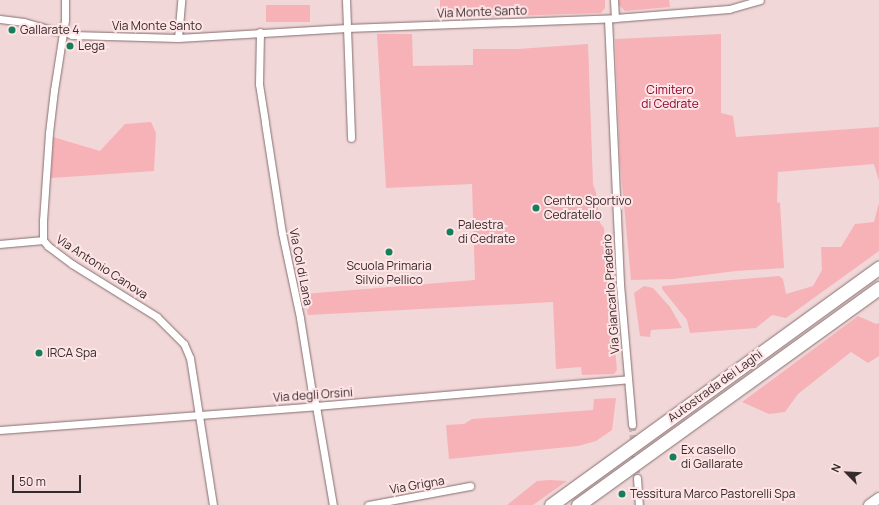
<!DOCTYPE html>
<html>
<head>
<meta charset="utf-8">
<style>
	body { margin:0 }
	#map { position:relative; width:879px; height:505px; overflow:hidden; background:#f1d7d8; font-family:Manrope,sans-serif }
	div>[style] { position:absolute }
	.green>* { inset:0; background:#f7b2b7; transform-origin:0 0 }
	.minor-tunnel>* { height:7px; margin-top:-3.5px; transform-origin:0; background:repeating-linear-gradient(90deg,#cbb5b6 0 7px,transparent 0 10.5px) }
	.roads { filter:drop-shadow(0 0 1px #856e6f) drop-shadow(0 0 1px #856e6f) }
	.minor>* { height:7px; margin:-3.5px; padding:0 3.5px; transform-origin:3.5px; border-radius:3.5px; background:#fff }
	.secondary>* { height:10px; margin:-5px; padding:0 5px; transform-origin:5px; border-radius:5px; background:#fff }
	.motorway>* { height:13px; margin:-6.5px; padding:0 6.5px; transform-origin:6.5px; border-radius:6.5px; background:#fff }
	.dots>* { width:11px; height:11px; translate:-50% -50%; box-sizing:border-box; border:2px solid #ffe4e6; border-radius:50% }
	span { translate:-50% -50%; white-space:nowrap; text-align:center; line-height:1.15; -webkit-text-stroke:4px #ffe4e6; paint-order:stroke }
	.street-label { font-size:12px; color:#352b2c }
	.poi-label { font-size:12px; color:#352b2c }
	.left { translate:0 -50%; text-align:left }
	.park-label { font-size:12px; color:#88042d }
	.north { position:absolute; left:827px; top:453px; width:40px; height:40px; -webkit-text-stroke:3px #ffe4e6; paint-order:stroke; rotate:294deg; font-size:11px; font-weight:700; line-height:16px; text-align:center; color:#352b2c }
	.north::after { content:''; display:block; margin:auto; width:14px; height:18px; background:#352b2c; clip-path:polygon(50% 0,100% 100%,50% 72%,0 100%) }
	.scale { position:absolute; left:12px; top:475px; width:69px; height:18px; box-sizing:border-box; border:2px solid #352b2c; border-top:0; padding-left:5px; font-size:12px; line-height:14px; white-space:nowrap; color:#352b2c; -webkit-text-stroke:3px #ffe4e6; paint-order:stroke }
</style>
</head>
<body>
<div id="map">
	<div class="green">
		<div style="clip-path:polygon(440px 0,605px 0,605px 8px,601px 13px,446px 18px,440px 11px)"></div>
		<div style="clip-path:polygon(619px 0,669px 0,670px 7px,625px 11px,619px 5px)"></div>
		<div style="left:310px;top:5px;width:17px;height:44px;rotate:90deg"></div>
		<div style="clip-path:polygon(377px 34px,412px 34px,413px 66px,473px 65px,473px 49px,518px 49px,588px 44px,593px 184px,596px 193px,600px 223px,604px 228px,617px 370px,614px 374px,582px 375px,581px 367px,556px 369px,553px 302px,308px 315px,304px 294px,475px 280px,472px 184px,386px 188px)"></div>
		<div style="clip-path:polygon(721px 34px,721px 113px,733px 116px,736px 137px,879px 127px,879px 181px,874px 164px,778px 172px,777px 202px,780px 203px,784px 268px,736px 271px,673px 279px,631px 280px,620px 161px,615px 39px)"></div>
		<div style="clip-path:polygon(151px 122px,156px 133px,154px 171px,51px 178px,53px 137px,100px 151px,125px 124px)"></div>
		<div style="clip-path:polygon(879px 203px,879px 251px,786px 318px,772px 315px,756px 328px,690px 333px,687px 320px,662px 289px,662px 286px,779px 276px,783px 279px,786px 294px,813px 286px,822px 270px,821px 247px,841px 247px,855px 224px,874px 222px)"></div>
		<div style="clip-path:polygon(644px 286px,653px 288px,670px 307px,682px 328px,651px 330px,650px 337px,640px 336px,634px 293px)"></div>
		<div style="clip-path:polygon(858px 316px,876px 324px,879px 323px,879px 356px,868px 363px,851px 352px,798px 394px,785px 412px,769px 414px,742px 402px)"></div>
		<div style="clip-path:polygon(616px 398px,612px 430px,596px 441px,578px 446px,449px 459px,446px 425px,464px 424px,472px 419px,593px 410px,594px 399px)"></div>
		<div style="clip-path:polygon(549px 480px,567px 481px,533px 505px,507px 505px,537px 481px)"></div>
	</div>
	<div class="minor-tunnel">
		<div style="left:632px;top:424px;width:54px;rotate:84.7deg"></div>
	</div>
	<div class="roads">
		<div class="minor">
			<div style="left:65px;top:0;width:20px;rotate:90deg"></div>
			<div style="left:65px;top:20px;width:71px;rotate:98.9deg"></div>
			<div style="left:54px;top:90px;width:43px;rotate:96.6deg"></div>
			<div style="left:49px;top:133px;width:87px;rotate:93.9deg"></div>
			<div style="left:43px;top:220px;width:20px;rotate:90deg"></div>
			<div style="left:43px;top:240px;width:8px;rotate:50deg"></div>
			<div style="left:48px;top:246px;width:30px;rotate:37deg"></div>
			<div style="left:72px;top:264px;width:100px;rotate:31.9deg"></div>
			<div style="left:157px;top:317px;width:38px;rotate:45deg"></div>
			<div style="left:184px;top:344px;width:15px;rotate:67deg"></div>
			<div style="left:190px;top:358px;width:149px;rotate:81.1deg"></div>
			<div style="left:346px;top:0;width:138px;rotate:87.9deg"></div>
			<div style="left:614px;top:0;width:18px;rotate:87deg"></div>
			<div style="left:0;top:19px;width:24px;rotate:7deg"></div>
			<div style="left:24px;top:22px;width:32px;rotate:16deg"></div>
			<div style="left:55px;top:31px;width:8px"></div>
			<div style="left:608px;top:19px;width:265px;rotate:87.4deg"></div>
			<div style="left:620px;top:284px;width:141px;rotate:85.1deg"></div>
			<div style="left:63px;top:31px;width:10px;rotate:24deg"></div>
			<div style="left:72px;top:35px;width:106px;rotate:1.6deg"></div>
			<div style="left:178px;top:38px;width:169px;rotate:-3.4deg"></div>
			<div style="left:347px;top:28px;width:268px;rotate:-2.1deg"></div>
			<div style="left:615px;top:18px;width:114px;rotate:-4.5deg"></div>
			<div style="left:729px;top:9px;width:32px;rotate:-16deg"></div>
			<div style="left:260px;top:32px;width:52px;rotate:91.1deg"></div>
			<div style="left:259px;top:84px;width:39px;rotate:81deg"></div>
			<div style="left:265px;top:123px;width:111px;rotate:81.2deg"></div>
			<div style="left:282px;top:233px;width:87px;rotate:78deg"></div>
			<div style="left:300px;top:318px;width:70px;rotate:80.9deg"></div>
			<div style="left:311px;top:387px;width:20px;rotate:75deg"></div>
			<div style="left:316px;top:406px;width:100px;rotate:80.3deg"></div>
			<div style="left:178px;top:38px;width:38px;rotate:-85deg"></div>
			<div style="left:0;top:244px;width:43px;rotate:-5.3deg"></div>
			<div style="left:0;top:430px;width:317px;rotate:-4.3deg"></div>
			<div style="left:316px;top:406px;width:313px;rotate:-4.9deg"></div>
			<div style="left:637px;top:478px;width:27px;rotate:86deg"></div>
			<div style="left:368px;top:505px;width:104px;rotate:-10.6deg"></div>
		</div>
		<div class="secondary">
			<div style="left:869px;top:505px;width:12px;rotate:-35deg"></div>
		</div>
		<div class="motorway">
			<div style="left:551px;top:505px;width:405px;rotate:-35.9deg"></div>
			<div style="left:578px;top:505px;width:371px;rotate:-35.8deg"></div>
		</div>
	</div>
	<div class="dots">
		<div style="left:12px;top:30px;background:#147f5a"></div>
		<div style="left:70px;top:46px;background:#147f5a"></div>
		<div style="left:536px;top:208px;background:#147f5a"></div>
		<div style="left:450px;top:232px;background:#147f5a"></div>
		<div style="left:389px;top:252px;background:#147f5a"></div>
		<div style="left:39px;top:353px;background:#147f5a"></div>
		<div style="left:673px;top:457px;background:#147f5a"></div>
		<div style="left:622px;top:494px;background:#147f5a"></div>
	</div>
	<div class="street-label">
		<span style="left:482px;top:12px;rotate:-2deg">Via Monte Santo</span>
		<span style="left:157px;top:26px">Via Monte Santo</span>
		<span style="left:102px;top:267px;rotate:33deg">Via Antonio Canova</span>
		<span style="left:301px;top:267px;rotate:79deg">Via Col di Lana</span>
		<span style="left:611px;top:294px;rotate:-94deg">Via Giancarlo Praderio</span>
		<span style="left:715px;top:386px;rotate:-36deg">Autostrada dei Laghi</span>
		<span style="left:313px;top:395px;rotate:-4deg">Via degli Orsini</span>
		<span style="left:417px;top:485px;rotate:-10deg">Via Grigna</span>
	</div>
	<div class="poi-label">
		<span class="left" style="left:20px;top:30px">Gallarate 4</span>
		<span class="left" style="left:78px;top:46px">Lega</span>
		<span class="left" style="left:544px;top:208px">Centro Sportivo<br>Cedratello</span>
		<span class="left" style="left:458px;top:232px">Palestra<br>di Cedrate</span>
		<span style="left:389px;top:273px">Scuola Primaria<br>Silvio Pellico</span>
		<span class="left" style="left:47px;top:353px">IRCA Spa</span>
		<span class="left" style="left:681px;top:457px">Ex casello<br>di Gallarate</span>
		<span class="left" style="left:630px;top:494px">Tessitura Marco Pastorelli Spa</span>
	</div>
	<div class="park-label">
		<span style="left:670px;top:97px">Cimitero<br>di Cedrate</span>
	</div>
	<div class="north">N</div>
	<div class="scale">50 m</div>
</div>
</body>
</html>
